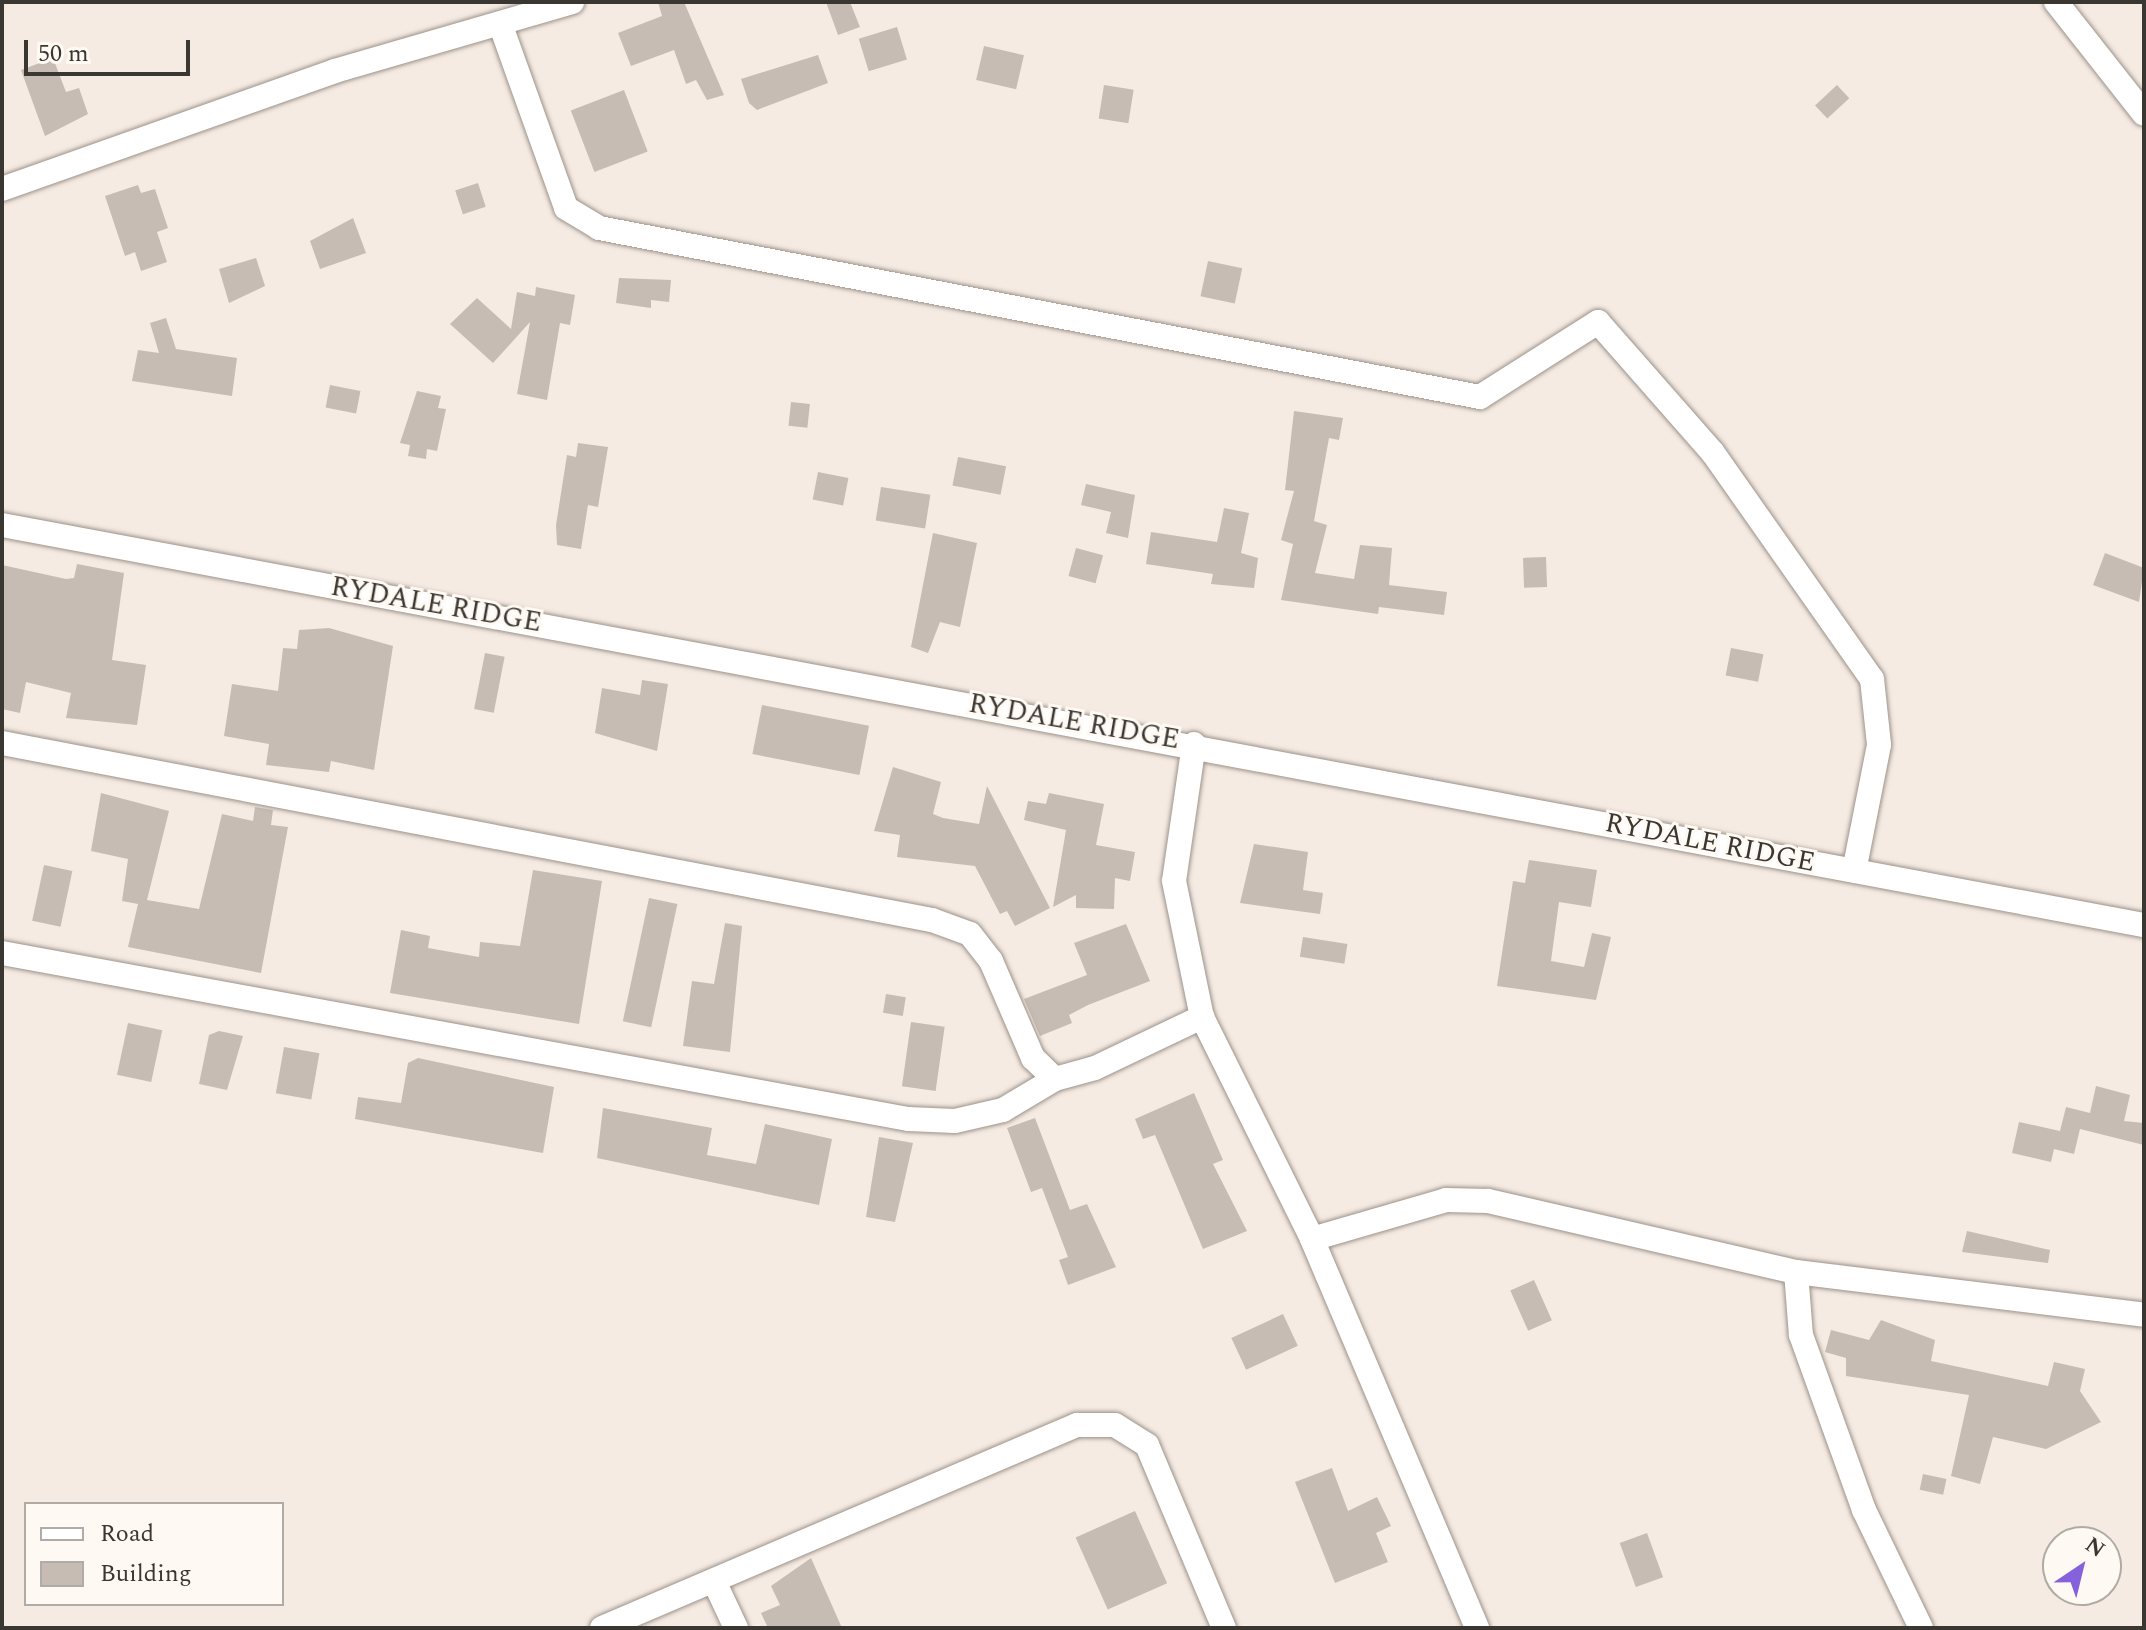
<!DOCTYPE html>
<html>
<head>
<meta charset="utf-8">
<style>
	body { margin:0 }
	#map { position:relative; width:2146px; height:1630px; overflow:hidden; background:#f5ebe2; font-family:Spectral,serif }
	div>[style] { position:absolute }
	.building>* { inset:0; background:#c6bcb4; transform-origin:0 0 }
	.roads { filter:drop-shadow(0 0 2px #9c928a) drop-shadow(0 0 2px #9c928a) }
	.minor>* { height:24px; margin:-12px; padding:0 12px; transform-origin:12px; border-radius:12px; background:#fff }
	span { translate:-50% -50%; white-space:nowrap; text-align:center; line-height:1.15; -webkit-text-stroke:6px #fff9f3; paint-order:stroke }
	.street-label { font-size:28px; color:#3a3632 }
	.frame { position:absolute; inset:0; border:4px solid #3a3632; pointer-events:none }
	.legend { position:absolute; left:24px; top:1502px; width:260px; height:104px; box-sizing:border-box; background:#fff9f3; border:2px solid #b0aba6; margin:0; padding:10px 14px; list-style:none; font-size:24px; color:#3a3632 }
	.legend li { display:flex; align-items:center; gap:16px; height:40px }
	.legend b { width:40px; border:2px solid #b0aba6 }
	.north { position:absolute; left:2042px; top:1526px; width:80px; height:80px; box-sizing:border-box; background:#fff9f3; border:2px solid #b0aba6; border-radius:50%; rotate:35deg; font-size:22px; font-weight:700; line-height:32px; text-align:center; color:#3a3632 }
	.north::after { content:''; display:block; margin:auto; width:28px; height:36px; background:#8661dc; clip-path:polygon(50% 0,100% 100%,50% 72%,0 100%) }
	.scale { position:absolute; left:24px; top:40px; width:166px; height:36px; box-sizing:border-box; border:4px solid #3a3632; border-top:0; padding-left:10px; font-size:24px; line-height:28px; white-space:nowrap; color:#3a3632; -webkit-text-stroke:6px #fff9f3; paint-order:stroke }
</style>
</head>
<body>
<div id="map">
	<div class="building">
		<div style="clip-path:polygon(658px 2px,684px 2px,724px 95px,707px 100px,696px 80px,686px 84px,674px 50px,631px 66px,618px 33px,662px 16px)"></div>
		<div style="clip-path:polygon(826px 2px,850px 2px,860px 27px,838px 35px)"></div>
		<div style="left:897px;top:27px;width:34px;height:40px;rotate:73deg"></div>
		<div style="left:984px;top:46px;width:41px;height:35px;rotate:13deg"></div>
		<div style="clip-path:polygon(818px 55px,828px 83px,757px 110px,749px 103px,741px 79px)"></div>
		<div style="clip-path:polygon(53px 58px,66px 92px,79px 88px,88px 114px,45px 136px,21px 70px)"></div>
		<div style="left:1104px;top:85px;width:30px;height:34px;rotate:9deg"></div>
		<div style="left:1837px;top:85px;width:18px;height:30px;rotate:47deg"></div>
		<div style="left:624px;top:90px;width:66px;height:57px;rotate:69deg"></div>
		<div style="left:478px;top:183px;width:25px;height:24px;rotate:72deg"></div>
		<div style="clip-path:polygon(138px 185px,141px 193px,155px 189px,168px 228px,157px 232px,167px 262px,141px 271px,135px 252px,125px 256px,105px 196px)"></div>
		<div style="clip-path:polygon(353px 218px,366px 253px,320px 269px,310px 241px)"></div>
		<div style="clip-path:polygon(256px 258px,265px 286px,229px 303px,219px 269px)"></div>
		<div style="left:1208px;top:261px;width:35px;height:36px;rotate:12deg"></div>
		<div style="clip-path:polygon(619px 278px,671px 280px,669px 302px,651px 300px,651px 308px,616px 303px)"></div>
		<div style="clip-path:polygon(536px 287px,575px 295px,570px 325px,560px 323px,547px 400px,517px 394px,530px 322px,493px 363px,450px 324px,477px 298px,511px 329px,517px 292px,535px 296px)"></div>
		<div style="clip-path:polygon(166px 318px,176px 349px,237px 358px,232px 396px,132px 381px,138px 350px,159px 353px,150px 323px)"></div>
		<div style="left:330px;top:385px;width:31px;height:23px;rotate:11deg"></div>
		<div style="clip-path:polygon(417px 391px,441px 396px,438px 408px,446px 409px,437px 451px,427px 449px,426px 459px,408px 456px,410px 445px,400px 443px)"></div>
		<div style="left:791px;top:402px;width:19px;height:24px;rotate:6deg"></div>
		<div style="clip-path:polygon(1294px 411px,1343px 418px,1339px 440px,1329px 438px,1314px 521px,1327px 525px,1315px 573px,1354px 579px,1360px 545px,1392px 548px,1389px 585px,1447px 592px,1444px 615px,1379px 607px,1378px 614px,1281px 600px,1293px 544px,1281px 540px,1294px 491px,1285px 490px)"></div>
		<div style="clip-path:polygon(578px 443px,608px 447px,598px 507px,588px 505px,581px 549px,557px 545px,556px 525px,567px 455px,576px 457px)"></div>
		<div style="left:958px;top:457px;width:49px;height:29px;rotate:11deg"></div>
		<div style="left:818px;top:472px;width:31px;height:28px;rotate:11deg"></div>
		<div style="clip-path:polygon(1086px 484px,1135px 495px,1128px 538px,1106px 533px,1111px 512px,1081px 505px)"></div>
		<div style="left:881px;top:487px;width:50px;height:34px;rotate:9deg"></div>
		<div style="clip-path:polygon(1224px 508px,1249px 513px,1241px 553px,1258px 558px,1254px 588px,1211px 584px,1213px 574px,1146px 564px,1151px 532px,1217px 542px)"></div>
		<div style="clip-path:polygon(933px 533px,977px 543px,960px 627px,940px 622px,928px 653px,911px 647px)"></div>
		<div style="left:1076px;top:548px;width:28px;height:29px;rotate:15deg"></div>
		<div style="clip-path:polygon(2105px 553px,2144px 568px,2139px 602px,2093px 585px)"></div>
		<div style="left:1546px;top:557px;width:30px;height:23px;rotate:88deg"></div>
		<div style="clip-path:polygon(77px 564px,124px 573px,112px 660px,146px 665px,137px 725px,66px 718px,71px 693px,26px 682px,20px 713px,2px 709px,2px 565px,66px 579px,74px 578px)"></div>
		<div style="clip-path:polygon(329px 628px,393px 646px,374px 770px,331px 761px,329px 772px,266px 765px,269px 744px,224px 736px,232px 684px,278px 691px,283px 648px,297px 649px,299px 630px)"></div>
		<div style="left:1731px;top:648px;width:33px;height:28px;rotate:11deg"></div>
		<div style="left:485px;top:653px;width:20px;height:57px;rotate:11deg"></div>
		<div style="clip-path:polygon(642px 680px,668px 684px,657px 751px,595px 733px,602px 688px,640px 695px)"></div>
		<div style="left:762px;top:705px;width:109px;height:50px;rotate:11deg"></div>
		<div style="clip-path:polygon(893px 767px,941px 782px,933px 814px,943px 818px,979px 824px,987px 786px,1050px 908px,1015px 926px,1007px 911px,1000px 914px,975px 866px,897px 857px,900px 835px,874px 831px)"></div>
		<div style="clip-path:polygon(101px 793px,169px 811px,147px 900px,199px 909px,222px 814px,253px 821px,255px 807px,273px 810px,271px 825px,288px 827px,261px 973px,128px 947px,138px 904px,122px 901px,128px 859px,91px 851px)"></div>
		<div style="clip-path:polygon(1049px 793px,1104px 804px,1096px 845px,1135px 852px,1130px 881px,1115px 878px,1114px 909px,1076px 908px,1076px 895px,1053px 907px,1066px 830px,1024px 820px,1028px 801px,1046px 804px)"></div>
		<div style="clip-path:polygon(1254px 844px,1308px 852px,1303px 890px,1323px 893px,1320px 914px,1240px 903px)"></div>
		<div style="clip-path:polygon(1529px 860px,1597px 870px,1591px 907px,1559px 902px,1551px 961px,1584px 967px,1592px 933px,1611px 937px,1596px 1000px,1497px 986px,1513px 881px,1525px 883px)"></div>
		<div style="left:44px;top:865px;width:29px;height:57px;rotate:12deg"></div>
		<div style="clip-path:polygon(533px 870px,602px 881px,579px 1024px,390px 993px,401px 930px,430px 936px,428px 948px,479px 957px,480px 942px,520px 946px)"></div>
		<div style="left:649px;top:898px;width:29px;height:126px;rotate:12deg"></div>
		<div style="clip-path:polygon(725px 923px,742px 926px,730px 1052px,683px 1046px,692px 981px,714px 984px)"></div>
		<div style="clip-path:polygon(1126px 924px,1150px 981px,1088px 1005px,1069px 1015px,1072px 1023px,1040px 1036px,1024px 999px,1087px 975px,1074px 943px)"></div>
		<div style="left:1303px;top:937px;width:45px;height:20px;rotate:9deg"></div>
		<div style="left:886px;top:994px;width:20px;height:19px;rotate:9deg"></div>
		<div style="left:911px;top:1022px;width:34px;height:65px;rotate:8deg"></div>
		<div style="left:128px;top:1023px;width:35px;height:53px;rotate:12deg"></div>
		<div style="clip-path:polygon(219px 1031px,243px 1036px,227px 1090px,199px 1084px,209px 1035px)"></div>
		<div style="left:284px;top:1047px;width:36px;height:47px;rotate:10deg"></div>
		<div style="clip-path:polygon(418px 1058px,554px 1087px,543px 1153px,355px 1119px,358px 1097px,401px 1103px,408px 1063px)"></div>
		<div style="clip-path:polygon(2096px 1086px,2130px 1095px,2124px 1121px,2144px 1123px,2144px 1145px,2080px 1129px,2074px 1154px,2054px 1149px,2051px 1162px,2012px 1153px,2019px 1122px,2060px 1131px,2066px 1107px,2090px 1113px)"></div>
		<div style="clip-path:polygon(1194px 1093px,1223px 1160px,1213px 1164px,1247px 1231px,1203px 1249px,1155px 1135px,1143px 1139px,1135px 1119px)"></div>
		<div style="clip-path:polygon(603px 1108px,712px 1128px,707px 1155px,756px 1164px,765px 1124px,832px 1139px,819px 1205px,597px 1158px)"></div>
		<div style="clip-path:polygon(1035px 1118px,1070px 1210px,1087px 1204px,1116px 1267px,1068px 1285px,1059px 1260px,1068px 1257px,1042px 1188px,1031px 1192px,1007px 1128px)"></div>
		<div style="clip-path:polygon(879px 1137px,913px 1143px,895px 1222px,866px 1217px)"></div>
		<div style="clip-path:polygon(1967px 1231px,2050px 1250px,2048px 1263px,1962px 1252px)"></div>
		<div style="left:1534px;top:1280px;width:44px;height:26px;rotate:66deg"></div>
		<div style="left:1283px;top:1314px;width:35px;height:57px;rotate:65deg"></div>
		<div style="clip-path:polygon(1881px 1320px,1935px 1340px,1931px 1361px,2048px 1386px,2054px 1362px,2085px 1369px,2080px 1391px,2101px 1422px,2046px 1449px,1993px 1437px,1980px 1484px,1951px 1476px,1969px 1395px,1846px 1376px,1846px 1358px,1825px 1352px,1831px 1330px,1869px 1340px)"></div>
		<div style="clip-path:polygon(1332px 1468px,1348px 1511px,1377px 1497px,1391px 1526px,1376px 1533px,1388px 1562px,1335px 1583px,1295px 1482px)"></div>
		<div style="left:1923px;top:1474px;width:24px;height:16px;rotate:12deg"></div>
		<div style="left:1135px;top:1511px;width:79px;height:65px;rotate:66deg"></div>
		<div style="left:1647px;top:1533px;width:47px;height:29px;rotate:70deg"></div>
		<div style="clip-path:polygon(811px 1558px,842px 1628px,768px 1628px,761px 1613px,780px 1605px,771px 1586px)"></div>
	</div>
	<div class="roads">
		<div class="minor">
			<div style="left:2056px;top:2px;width:142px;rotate:51.8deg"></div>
			<div style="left:501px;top:26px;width:193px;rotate:70.3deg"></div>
			<div style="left:566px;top:208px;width:39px;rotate:31deg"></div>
			<div style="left:599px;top:228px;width:897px;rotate:10.86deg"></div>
			<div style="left:1480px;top:397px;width:140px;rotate:-32.4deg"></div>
			<div style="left:1598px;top:322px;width:174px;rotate:48.7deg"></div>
			<div style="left:1713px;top:453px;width:276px;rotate:54.9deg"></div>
			<div style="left:1872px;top:679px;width:66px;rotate:83.9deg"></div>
			<div style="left:1879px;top:745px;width:128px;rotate:101.2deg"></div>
			<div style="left:2px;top:189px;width:353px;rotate:-19.5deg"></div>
			<div style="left:335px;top:71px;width:247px;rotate:-16.2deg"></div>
			<div style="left:2px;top:525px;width:2179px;rotate:10.58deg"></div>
			<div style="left:2px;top:743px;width:947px;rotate:10.78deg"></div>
			<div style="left:932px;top:920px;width:40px;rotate:20.2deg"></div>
			<div style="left:970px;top:934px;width:34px;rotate:52deg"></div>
			<div style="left:991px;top:961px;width:106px;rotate:66.6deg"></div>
			<div style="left:1033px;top:1058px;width:30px;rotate:44deg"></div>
			<div style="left:1194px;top:744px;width:138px;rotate:98.3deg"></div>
			<div style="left:1174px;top:881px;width:139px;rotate:78.4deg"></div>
			<div style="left:1202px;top:1017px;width:248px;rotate:63.6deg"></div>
			<div style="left:1312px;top:1239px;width:423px;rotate:67deg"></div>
			<div style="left:2px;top:953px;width:921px;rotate:10.38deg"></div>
			<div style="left:908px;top:1119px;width:47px;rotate:2.4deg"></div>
			<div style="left:955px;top:1121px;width:49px;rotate:-12.9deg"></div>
			<div style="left:1003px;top:1110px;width:61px;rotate:-30.8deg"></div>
			<div style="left:1055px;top:1079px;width:41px;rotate:-15.4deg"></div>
			<div style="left:1095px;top:1068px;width:119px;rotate:-25.5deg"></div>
			<div style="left:1312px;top:1239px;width:140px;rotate:-16.2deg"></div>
			<div style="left:1446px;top:1200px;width:42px;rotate:1.4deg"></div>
			<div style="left:1488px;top:1201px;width:316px;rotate:13deg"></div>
			<div style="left:1796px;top:1272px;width:351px;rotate:7deg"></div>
			<div style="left:1796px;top:1272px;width:63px;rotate:85.5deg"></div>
			<div style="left:1801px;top:1335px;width:186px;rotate:70.2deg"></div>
			<div style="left:1864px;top:1510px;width:131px;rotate:64.2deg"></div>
			<div style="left:714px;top:1581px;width:52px;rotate:64.9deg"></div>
			<div style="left:602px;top:1628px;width:517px;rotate:-23.14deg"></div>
			<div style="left:1077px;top:1425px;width:38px"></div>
			<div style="left:1115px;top:1425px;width:38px;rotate:32deg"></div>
			<div style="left:1147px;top:1445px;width:199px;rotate:67.2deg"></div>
		</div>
	</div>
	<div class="street-label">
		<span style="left:436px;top:605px;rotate:10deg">RYDALE RIDGE</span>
		<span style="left:1074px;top:722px;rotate:10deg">RYDALE RIDGE</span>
		<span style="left:1710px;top:843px;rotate:11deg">RYDALE RIDGE</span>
	</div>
	<div class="frame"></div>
	<ul class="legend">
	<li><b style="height:10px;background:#fff"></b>Road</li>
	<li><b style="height:22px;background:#c6bcb4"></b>Building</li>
	</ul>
	<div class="north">N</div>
	<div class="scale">50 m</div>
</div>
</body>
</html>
